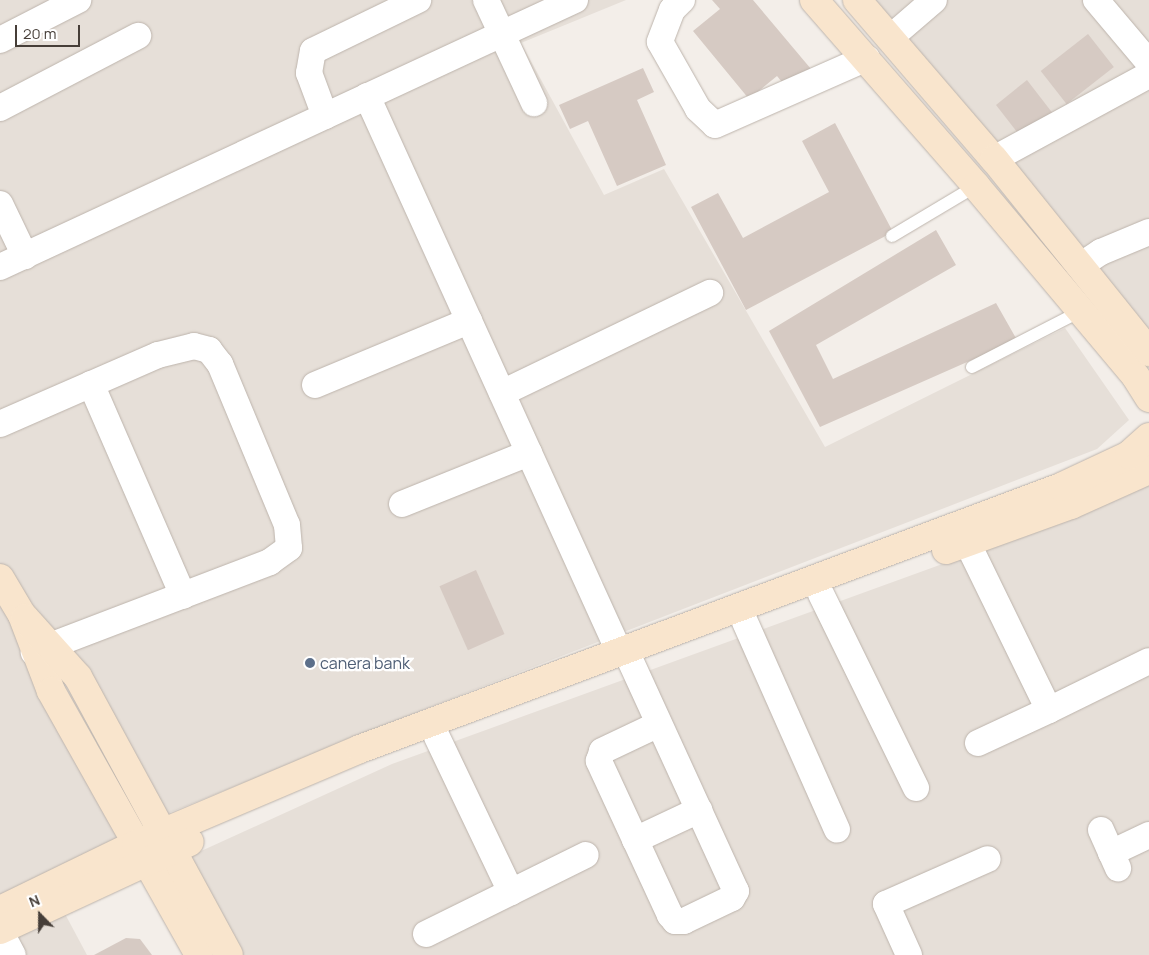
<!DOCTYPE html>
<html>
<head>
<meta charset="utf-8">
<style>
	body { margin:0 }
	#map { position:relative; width:1149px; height:955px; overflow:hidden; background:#f3eee9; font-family:Manrope,sans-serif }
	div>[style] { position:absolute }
	.residential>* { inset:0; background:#e6dfd8 }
	.building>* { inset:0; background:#d6cac3; transform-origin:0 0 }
	.roads { filter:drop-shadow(0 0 1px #bdb4ac) drop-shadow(0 0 1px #bdb4ac) }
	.lane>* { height:12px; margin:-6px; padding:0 6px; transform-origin:6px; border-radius:6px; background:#fff }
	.street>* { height:26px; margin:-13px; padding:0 13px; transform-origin:13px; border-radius:13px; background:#fff }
	.secondary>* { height:28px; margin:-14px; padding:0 14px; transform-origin:14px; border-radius:14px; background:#f9e5cd }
	.dots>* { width:14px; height:14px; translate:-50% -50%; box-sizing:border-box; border:2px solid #fff; border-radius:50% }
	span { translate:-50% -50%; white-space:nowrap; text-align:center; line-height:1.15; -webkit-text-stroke:4.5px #fff; paint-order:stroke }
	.service-label { font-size:16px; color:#4e5e75 }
	.left { translate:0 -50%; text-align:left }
	.north { position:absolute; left:15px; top:890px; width:50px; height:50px; -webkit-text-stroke:4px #fff; paint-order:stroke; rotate:338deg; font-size:14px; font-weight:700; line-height:20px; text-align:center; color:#463e38 }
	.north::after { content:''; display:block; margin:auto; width:18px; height:22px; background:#463e38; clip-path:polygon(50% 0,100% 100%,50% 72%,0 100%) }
	.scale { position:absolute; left:15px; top:25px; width:65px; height:22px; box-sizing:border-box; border:2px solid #463e38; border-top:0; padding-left:6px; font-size:15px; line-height:18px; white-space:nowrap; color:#463e38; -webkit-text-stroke:4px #fff; paint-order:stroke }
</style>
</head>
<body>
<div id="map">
	<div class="residential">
		<div style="clip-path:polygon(0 0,626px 0,521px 43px,604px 195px,664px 169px,825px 447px,1065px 328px,1129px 420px,1097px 449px,430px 707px,164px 815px,0 564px)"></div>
		<div style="clip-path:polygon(858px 0,1149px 0,1149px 345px)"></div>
		<div style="clip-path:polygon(1149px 484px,1149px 955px,241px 955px,188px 857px,392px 764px,992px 546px)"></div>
		<div style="clip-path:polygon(0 601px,118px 838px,0 896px)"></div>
		<div style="clip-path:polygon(64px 912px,87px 955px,0 955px,0 943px)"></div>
	</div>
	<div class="building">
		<div style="clip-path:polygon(712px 0,753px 0,811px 69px,787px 88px,777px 76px,749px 99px,693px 31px,720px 9px)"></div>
		<div style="left:1088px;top:34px;width:42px;height:60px;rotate:52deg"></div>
		<div style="clip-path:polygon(643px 68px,654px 92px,637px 100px,666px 165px,617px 186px,588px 121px,570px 129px,559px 105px)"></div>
		<div style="clip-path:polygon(1027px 80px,1054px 115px,1017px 132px,996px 105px)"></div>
		<div style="clip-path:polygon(835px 123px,893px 232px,746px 310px,691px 207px,718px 193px,743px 238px,829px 192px,802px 141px)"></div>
		<div style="clip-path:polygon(936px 230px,956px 265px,816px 345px,833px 379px,996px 303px,1017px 340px,820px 427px,769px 331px)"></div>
		<div style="left:476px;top:570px;width:70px;height:40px;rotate:66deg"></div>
		<div style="clip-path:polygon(126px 938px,140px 939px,152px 955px,94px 955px)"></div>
	</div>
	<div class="roads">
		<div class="lane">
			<div style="left:892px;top:236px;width:98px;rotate:-30.8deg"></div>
			<div style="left:972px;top:367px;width:123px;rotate:-27.2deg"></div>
		</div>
		<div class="street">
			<div style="left:486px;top:0;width:114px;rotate:65deg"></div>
			<div style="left:682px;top:0;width:14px;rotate:135deg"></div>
			<div style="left:672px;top:10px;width:34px;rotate:111deg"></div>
			<div style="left:660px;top:42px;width:77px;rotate:60.4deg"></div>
			<div style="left:698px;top:109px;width:23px;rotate:43deg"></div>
			<div style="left:715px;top:125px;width:166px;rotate:-23.8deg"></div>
			<div style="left:1096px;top:0;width:82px;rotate:49.9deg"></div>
			<div style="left:890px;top:38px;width:58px;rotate:-40.8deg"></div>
			<div style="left:0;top:40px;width:88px;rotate:-27.1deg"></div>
			<div style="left:367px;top:96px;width:607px;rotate:65.59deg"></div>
			<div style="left:0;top:108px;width:156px;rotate:-27.6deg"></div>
			<div style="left:325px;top:116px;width:46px;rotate:-110.4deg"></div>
			<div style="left:309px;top:73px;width:22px;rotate:-80deg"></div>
			<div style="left:313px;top:51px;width:117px;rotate:-25.9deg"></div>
			<div style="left:994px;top:159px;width:176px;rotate:-28.5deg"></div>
			<div style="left:0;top:204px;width:58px;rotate:64.3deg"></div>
			<div style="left:1080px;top:266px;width:25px;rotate:-34deg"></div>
			<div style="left:1101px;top:252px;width:52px;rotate:-22.6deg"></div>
			<div style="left:0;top:267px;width:634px;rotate:-24.91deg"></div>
			<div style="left:91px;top:384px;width:231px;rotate:66.5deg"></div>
			<div style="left:315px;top:385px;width:167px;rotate:-22.6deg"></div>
			<div style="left:502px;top:393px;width:231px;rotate:-25.7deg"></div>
			<div style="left:0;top:424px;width:172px;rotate:-23.6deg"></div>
			<div style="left:158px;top:355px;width:37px;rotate:-14deg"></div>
			<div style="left:194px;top:346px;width:16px;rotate:15deg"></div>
			<div style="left:209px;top:350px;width:18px;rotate:52deg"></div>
			<div style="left:220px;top:364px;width:174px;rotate:67.4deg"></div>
			<div style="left:287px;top:525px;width:23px;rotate:85deg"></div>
			<div style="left:289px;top:548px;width:24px;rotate:144deg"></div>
			<div style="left:270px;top:562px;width:253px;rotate:159.1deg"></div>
			<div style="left:402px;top:504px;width:137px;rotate:-21.9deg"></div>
			<div style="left:967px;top:542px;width:187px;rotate:64deg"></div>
			<div style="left:1049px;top:710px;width:111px;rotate:-26.1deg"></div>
			<div style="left:821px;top:594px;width:216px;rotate:63.9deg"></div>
			<div style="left:745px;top:622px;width:227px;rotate:66.1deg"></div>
			<div style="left:631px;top:662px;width:252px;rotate:65.4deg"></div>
			<div style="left:736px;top:891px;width:8px;rotate:120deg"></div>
			<div style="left:732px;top:898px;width:53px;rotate:154.4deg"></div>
			<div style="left:684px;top:921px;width:9px;rotate:180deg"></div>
			<div style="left:675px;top:921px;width:8px;rotate:-130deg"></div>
			<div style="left:670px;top:915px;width:170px;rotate:-114.8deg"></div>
			<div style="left:599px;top:761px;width:10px;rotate:-73deg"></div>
			<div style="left:602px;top:751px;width:63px;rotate:-25.3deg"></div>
			<div style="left:437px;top:737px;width:172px;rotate:64.5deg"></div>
			<div style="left:978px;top:743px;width:78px;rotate:-24.9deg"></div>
			<div style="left:1101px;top:830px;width:42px;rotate:65.9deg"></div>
			<div style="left:635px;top:840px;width:71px;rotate:-25.1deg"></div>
			<div style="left:1111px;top:853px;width:42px;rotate:-25.3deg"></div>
			<div style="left:0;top:931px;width:27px;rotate:62deg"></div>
			<div style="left:426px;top:934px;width:178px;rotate:-26.3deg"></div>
			<div style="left:909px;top:955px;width:56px;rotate:-114.3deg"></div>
			<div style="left:886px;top:904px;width:111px;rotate:-23.8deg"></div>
		</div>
		<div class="secondary">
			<div style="left:814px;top:0;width:247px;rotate:48.9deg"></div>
			<div style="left:976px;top:186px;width:249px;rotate:50deg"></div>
			<div style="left:1136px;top:377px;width:25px;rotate:58deg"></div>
			<div style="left:857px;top:0;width:210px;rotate:49.3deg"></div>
			<div style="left:994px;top:159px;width:248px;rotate:51.2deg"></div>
			<div style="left:946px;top:550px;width:133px;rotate:-19.8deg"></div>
			<div style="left:1071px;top:505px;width:85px;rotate:-24.2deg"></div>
			<div style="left:0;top:578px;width:43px;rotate:59.3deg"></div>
			<div style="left:22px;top:615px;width:81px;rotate:69.1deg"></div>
			<div style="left:51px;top:691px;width:303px;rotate:60.7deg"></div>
			<div style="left:25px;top:618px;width:79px;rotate:48.1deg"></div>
			<div style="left:78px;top:677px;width:316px;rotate:61.5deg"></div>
			<div style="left:0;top:910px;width:151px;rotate:-25.9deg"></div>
			<div style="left:136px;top:844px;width:243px;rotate:-23deg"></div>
			<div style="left:360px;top:749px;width:748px;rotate:-20.49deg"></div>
			<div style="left:1061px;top:487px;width:75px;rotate:-25.2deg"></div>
			<div style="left:1129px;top:455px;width:27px;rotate:-42deg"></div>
			<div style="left:0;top:930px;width:209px;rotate:-24.9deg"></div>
		</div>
	</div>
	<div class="dots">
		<div style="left:310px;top:663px;background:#5c6f8a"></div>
	</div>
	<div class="service-label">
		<span class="left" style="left:320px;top:663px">canera bank</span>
	</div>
	<div class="north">N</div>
	<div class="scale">20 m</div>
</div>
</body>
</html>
